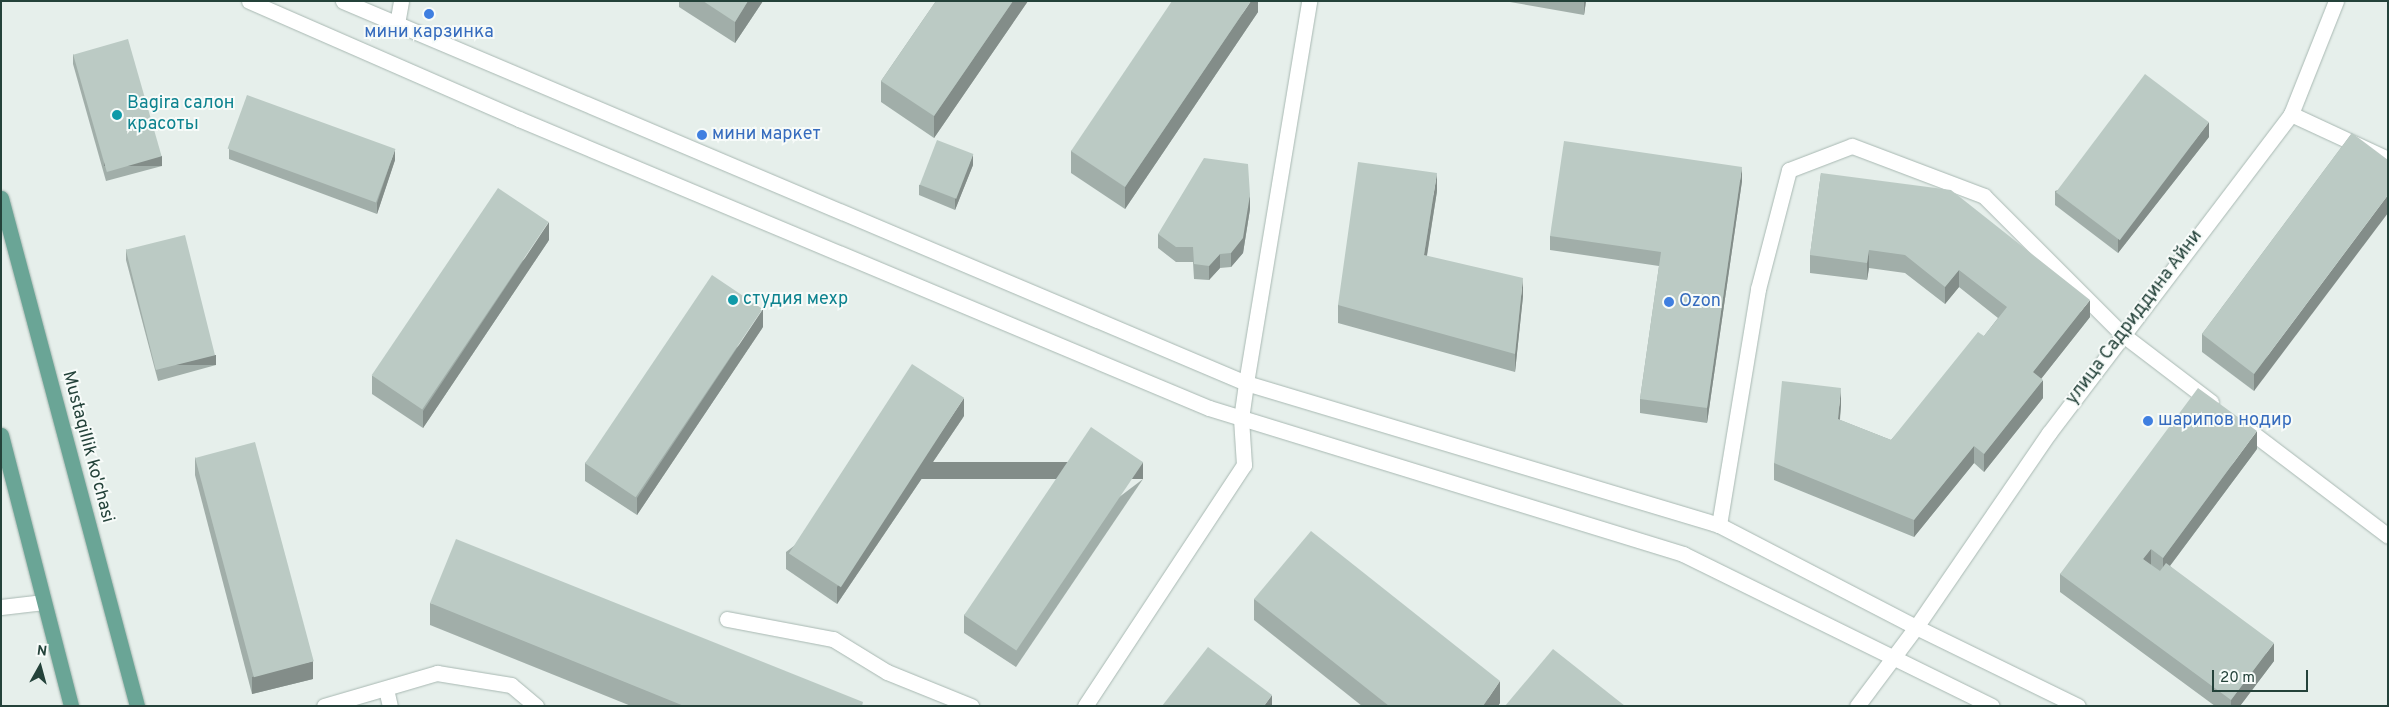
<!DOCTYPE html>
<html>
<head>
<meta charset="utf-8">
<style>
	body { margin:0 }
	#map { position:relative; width:2389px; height:707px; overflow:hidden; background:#e6efeb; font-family:Overpass,sans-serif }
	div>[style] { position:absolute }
	.roads { filter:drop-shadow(0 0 1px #a8b8b2) drop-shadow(0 0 1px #a8b8b2) }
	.service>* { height:15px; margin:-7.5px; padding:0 7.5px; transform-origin:7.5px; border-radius:7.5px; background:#fff }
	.minor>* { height:15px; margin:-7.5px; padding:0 7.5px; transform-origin:7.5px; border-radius:7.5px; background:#fff }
	.secondary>* { height:15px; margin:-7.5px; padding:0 7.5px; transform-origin:7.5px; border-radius:7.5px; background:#fff }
	.primary>* { height:15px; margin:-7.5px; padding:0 7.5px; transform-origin:7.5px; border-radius:7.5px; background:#6aa596 }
	.wall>* { inset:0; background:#a1aea9 }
	.shaded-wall>* { inset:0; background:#838d89; transform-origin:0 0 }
	.building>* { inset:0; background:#bbcac4; transform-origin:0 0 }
	.dots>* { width:14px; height:14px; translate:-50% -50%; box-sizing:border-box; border:2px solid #f7fbf9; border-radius:50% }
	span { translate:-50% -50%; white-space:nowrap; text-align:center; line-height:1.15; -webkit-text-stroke:4px #f7fbf9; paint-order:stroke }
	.shop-label { font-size:18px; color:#366cbe }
	.left { translate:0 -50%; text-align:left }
	.culture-label { font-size:18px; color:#0d838f }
	.street-label { font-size:18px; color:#24423a }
	.frame { position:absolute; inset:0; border:2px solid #24423a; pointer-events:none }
	.north { position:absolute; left:15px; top:642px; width:50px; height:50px; -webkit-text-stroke:4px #f7fbf9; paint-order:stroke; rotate:7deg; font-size:14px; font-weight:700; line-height:20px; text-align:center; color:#24423a }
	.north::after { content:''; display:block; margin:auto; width:18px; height:22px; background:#24423a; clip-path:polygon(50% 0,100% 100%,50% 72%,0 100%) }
	.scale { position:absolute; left:2212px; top:670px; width:96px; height:22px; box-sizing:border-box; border:2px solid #24423a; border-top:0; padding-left:6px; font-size:15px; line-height:18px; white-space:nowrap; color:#24423a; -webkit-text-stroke:4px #f7fbf9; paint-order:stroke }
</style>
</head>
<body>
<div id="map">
	<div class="roads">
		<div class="service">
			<div style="left:397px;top:24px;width:23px;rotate:-80deg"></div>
			<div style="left:2291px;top:114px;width:107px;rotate:24.9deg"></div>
			<div style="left:2242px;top:425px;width:183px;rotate:37.2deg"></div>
			<div style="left:1719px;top:525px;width:239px;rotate:-80.6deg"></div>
			<div style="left:1758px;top:289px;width:123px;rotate:-75.4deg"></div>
			<div style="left:1789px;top:170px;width:67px;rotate:-20.9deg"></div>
			<div style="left:1852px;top:146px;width:141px;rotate:20.7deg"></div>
			<div style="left:1984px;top:196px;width:195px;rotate:45deg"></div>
			<div style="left:2122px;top:334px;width:112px;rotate:37.4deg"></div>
			<div style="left:1px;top:607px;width:43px;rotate:-6.6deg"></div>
			<div style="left:727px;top:619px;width:108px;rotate:10.7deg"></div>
			<div style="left:833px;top:639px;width:63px;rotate:31.4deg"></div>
			<div style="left:887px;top:672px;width:91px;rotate:22deg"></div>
			<div style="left:386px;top:689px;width:17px;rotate:77deg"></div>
			<div style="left:324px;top:706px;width:118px;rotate:-16.3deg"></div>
			<div style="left:437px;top:673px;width:75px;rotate:9.2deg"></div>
			<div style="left:511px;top:685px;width:33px;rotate:40deg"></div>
			<div style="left:1085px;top:706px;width:289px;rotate:-56.6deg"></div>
			<div style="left:1244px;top:465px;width:46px;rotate:-93.7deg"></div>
			<div style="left:1241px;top:419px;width:36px;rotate:-82deg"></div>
			<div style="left:1246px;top:383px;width:387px;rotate:-80.6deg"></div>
			<div style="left:1857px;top:706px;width:99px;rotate:-53.2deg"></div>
		</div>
		<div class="minor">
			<div style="left:1916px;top:627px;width:235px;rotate:-55.6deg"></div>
			<div style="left:2049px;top:433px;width:400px;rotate:-52.8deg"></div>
			<div style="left:2291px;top:114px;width:122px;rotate:-68.3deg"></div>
		</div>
		<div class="secondary">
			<div style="left:249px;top:1px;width:295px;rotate:23.6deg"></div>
			<div style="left:519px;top:119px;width:748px;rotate:22.73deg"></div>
			<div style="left:1209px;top:408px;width:496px;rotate:17.1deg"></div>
			<div style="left:1683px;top:554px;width:344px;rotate:26.2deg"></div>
			<div style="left:343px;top:1px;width:980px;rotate:22.93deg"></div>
			<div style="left:1246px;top:383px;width:494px;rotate:16.7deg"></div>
			<div style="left:1719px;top:525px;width:222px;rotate:27.4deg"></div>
			<div style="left:1916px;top:627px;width:180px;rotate:26deg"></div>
		</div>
		<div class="primary">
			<div style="left:1px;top:198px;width:526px;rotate:75.01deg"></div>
			<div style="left:1px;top:435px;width:280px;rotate:75.5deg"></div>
		</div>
	</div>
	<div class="wall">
		<div style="clip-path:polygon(679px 1px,763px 1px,735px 43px,679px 7px)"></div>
		<div style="clip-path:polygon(936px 1px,1028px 1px,934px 138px,881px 102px,881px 81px)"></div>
		<div style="clip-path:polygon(1258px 1px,1258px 12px,1125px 209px,1071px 173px,1071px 151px)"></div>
		<div style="clip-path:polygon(1504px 1px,1586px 1px,1584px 15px)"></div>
		<div style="clip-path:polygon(73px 54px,162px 166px,106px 181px,73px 64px)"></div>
		<div style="clip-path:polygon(2352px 133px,2254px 391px,2202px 352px,2202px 334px)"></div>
		<div style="clip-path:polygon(2209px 137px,2118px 253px,2055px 205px,2055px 191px)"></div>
		<div style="clip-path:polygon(229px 149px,395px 160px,377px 214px,229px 159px)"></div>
		<div style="clip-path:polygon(973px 165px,955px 210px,919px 195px,919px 185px)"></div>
		<div style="clip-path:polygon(1821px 173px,2090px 317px,2041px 379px,2043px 398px,1984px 472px,1974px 463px,1914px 537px,1774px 480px,1774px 463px,1841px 405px,1840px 420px,1891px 440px,1984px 336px,1998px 318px,1959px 287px,1945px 304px,1905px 273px,1869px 268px,1867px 280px,1810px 273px,1810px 255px)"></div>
		<div style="clip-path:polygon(1742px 181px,1707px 423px,1640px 413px,1640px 399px,1659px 266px,1550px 250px,1550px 236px)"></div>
		<div style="clip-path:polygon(1437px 191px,1427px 256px,1523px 296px,1515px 372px,1338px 323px,1338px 305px)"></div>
		<div style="clip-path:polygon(1250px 209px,1243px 253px,1231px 267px,1220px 268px,1209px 280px,1194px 279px,1193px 262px,1176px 262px,1158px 248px,1158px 234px)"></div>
		<div style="clip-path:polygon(549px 240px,423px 428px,372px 394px,372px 376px)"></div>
		<div style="clip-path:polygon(126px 249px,216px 365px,158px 381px,126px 260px)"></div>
		<div style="clip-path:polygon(763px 327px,637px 515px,585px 481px,585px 463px)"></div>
		<div style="clip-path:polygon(964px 416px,837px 604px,786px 569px,786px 552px)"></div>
		<div style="clip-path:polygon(2257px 449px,2170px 566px,2274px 661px,2240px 706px,2215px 706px,2060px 592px,2060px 574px)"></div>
		<div style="clip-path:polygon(195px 457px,313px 679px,252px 694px,195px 475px)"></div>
		<div style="clip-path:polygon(1143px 479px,1016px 667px,964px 633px,964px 615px)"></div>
		<div style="clip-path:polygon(1254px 599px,1500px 703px,1498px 706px,1362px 706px,1254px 620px)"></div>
		<div style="clip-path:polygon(430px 603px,863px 706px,631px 706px,430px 625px)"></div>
	</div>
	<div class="shaded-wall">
		<div style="clip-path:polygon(748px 1px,763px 1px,735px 43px,735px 22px)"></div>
		<div style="clip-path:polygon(1013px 1px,1028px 1px,934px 138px,934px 116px)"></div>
		<div style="clip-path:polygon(1251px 1px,1258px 1px,1258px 12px,1125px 209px,1125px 187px)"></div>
		<div style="clip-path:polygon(1584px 1px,1586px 1px,1584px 15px)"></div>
		<div style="clip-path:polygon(2209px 122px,2209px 137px,2118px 253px,2118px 239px)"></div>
		<div style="clip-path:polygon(395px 149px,395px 160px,377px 214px,377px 203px)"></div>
		<div style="clip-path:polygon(973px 154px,973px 165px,955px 210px,955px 199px)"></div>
		<div style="left:162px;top:156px;width:10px;height:58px;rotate:90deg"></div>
		<div style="clip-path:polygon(1742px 167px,1742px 181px,1707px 423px,1707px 408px)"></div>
		<div style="clip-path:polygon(1437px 173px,1437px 191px,1424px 273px,1424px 255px)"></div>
		<div style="clip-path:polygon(1250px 195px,1250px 209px,1243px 253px,1231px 267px,1231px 253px)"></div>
		<div style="clip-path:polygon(2388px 195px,2388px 213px,2254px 391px,2254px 374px)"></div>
		<div style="clip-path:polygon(549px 222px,549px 240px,423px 428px,423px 411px)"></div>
		<div style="clip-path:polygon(1869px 250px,1869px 268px,1867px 280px,1867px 263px)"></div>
		<div style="clip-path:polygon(1220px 254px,1220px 268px,1209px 280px,1209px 266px)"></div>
		<div style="clip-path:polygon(1959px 270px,1959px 287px,1945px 304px,1945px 287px)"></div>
		<div style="clip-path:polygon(1523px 278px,1523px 296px,1515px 372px,1515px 354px)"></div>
		<div style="clip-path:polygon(2090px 300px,2090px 317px,2033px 389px,2033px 372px)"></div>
		<div style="clip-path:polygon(763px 309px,763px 327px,637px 515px,637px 498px)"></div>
		<div style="left:216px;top:355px;width:10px;height:60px;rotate:90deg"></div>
		<div style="clip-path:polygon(2043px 380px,2043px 398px,1984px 472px,1984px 454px)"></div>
		<div style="clip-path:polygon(1841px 388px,1841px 405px,1838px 437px,1838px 419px)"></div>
		<div style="clip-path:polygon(964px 398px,964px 416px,837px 604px,837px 587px)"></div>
		<div style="clip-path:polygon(2257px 431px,2257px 449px,2163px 575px,2163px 558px)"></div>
		<div style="clip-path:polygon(1974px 446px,1974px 463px,1914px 537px,1914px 520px)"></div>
		<div style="left:1143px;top:462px;width:17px;height:227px;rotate:90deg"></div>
		<div style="clip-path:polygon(2151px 549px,2151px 566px,2143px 559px)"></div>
		<div style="clip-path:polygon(2274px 643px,2274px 661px,2240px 706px,2231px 706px,2231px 700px)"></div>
		<div style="clip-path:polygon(313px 661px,313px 679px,252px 694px,252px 677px)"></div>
		<div style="clip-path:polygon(1500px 681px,1500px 703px,1498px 706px,1483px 706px)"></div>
		<div style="clip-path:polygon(1272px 695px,1272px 706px,1264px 706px)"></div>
	</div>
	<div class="building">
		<div style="clip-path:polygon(703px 1px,748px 1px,735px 22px)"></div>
		<div style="clip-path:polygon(936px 1px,1013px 1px,934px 116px,881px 81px)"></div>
		<div style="clip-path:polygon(1172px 1px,1251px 1px,1125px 187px,1071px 151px)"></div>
		<div style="left:128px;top:39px;width:122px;height:57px;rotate:74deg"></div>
		<div style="left:2145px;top:74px;width:80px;height:148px;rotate:37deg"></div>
		<div style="left:247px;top:95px;width:158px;height:57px;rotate:20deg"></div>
		<div style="clip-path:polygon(2352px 133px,2388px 160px,2388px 195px,2254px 374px,2202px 334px)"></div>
		<div style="left:937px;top:140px;width:39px;height:48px;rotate:21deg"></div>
		<div style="clip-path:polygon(1564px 141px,1742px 167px,1707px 408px,1640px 399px,1661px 252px,1550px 236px)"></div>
		<div style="clip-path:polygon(1204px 158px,1248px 164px,1250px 195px,1243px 238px,1231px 253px,1220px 254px,1209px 266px,1194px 264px,1193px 247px,1176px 247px,1158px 234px)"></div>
		<div style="clip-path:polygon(1358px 162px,1437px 173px,1424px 255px,1523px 278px,1515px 354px,1338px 305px)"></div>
		<div style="clip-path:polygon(1821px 173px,1951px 190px,2090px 300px,2033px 372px,2043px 380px,1984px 454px,1974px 446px,1914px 520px,1774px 463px,1782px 381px,1841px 388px,1838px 419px,1891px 440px,1978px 332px,1984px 336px,2007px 307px,1959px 270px,1945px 287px,1905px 255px,1869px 250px,1867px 263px,1810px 255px)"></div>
		<div style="left:498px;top:188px;width:61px;height:226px;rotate:34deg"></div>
		<div style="left:185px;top:235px;width:124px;height:61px;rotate:76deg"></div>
		<div style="left:712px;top:275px;width:61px;height:227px;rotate:34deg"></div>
		<div style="left:912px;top:364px;width:62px;height:226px;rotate:33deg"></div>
		<div style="clip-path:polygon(2198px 388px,2257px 431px,2163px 558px,2151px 549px,2143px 559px,2160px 571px,2166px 563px,2274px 643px,2231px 700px,2060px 574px)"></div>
		<div style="left:1091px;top:427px;width:63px;height:227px;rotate:34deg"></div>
		<div style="left:255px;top:442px;width:227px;height:62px;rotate:75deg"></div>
		<div style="clip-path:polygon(1311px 531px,1500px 681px,1483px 706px,1389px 706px,1254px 599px)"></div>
		<div style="clip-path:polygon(456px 539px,863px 702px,862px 706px,684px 706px,430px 603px)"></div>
		<div style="clip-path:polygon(1208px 647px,1272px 695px,1264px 706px,1162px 706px)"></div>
		<div style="clip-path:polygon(1553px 649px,1625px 706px,1505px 706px)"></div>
	</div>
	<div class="dots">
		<div style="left:429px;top:14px;background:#3f7fe0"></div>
		<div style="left:117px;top:115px;background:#0f9aa8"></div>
		<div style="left:702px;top:135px;background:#3f7fe0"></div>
		<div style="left:733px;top:300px;background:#0f9aa8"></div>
		<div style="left:1669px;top:302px;background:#3f7fe0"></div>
		<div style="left:2148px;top:421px;background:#3f7fe0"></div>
	</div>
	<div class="shop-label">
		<span style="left:429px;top:33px">мини карзинка</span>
		<span class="left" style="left:712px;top:135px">мини маркет</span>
		<span class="left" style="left:1679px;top:302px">Ozon</span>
		<span class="left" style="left:2158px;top:421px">шарипов нодир</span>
	</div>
	<div class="culture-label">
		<span class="left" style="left:127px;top:115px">Bagira салон<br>красоты</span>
		<span class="left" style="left:743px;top:300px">студия мехр</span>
	</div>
	<div class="street-label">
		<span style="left:2135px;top:318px;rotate:-53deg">улица Садриддина Айни</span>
		<span style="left:87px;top:447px;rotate:75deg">Mustaqillik ko'chasi</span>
	</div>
	<div class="frame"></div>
	<div class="north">N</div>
	<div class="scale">20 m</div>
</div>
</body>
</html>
